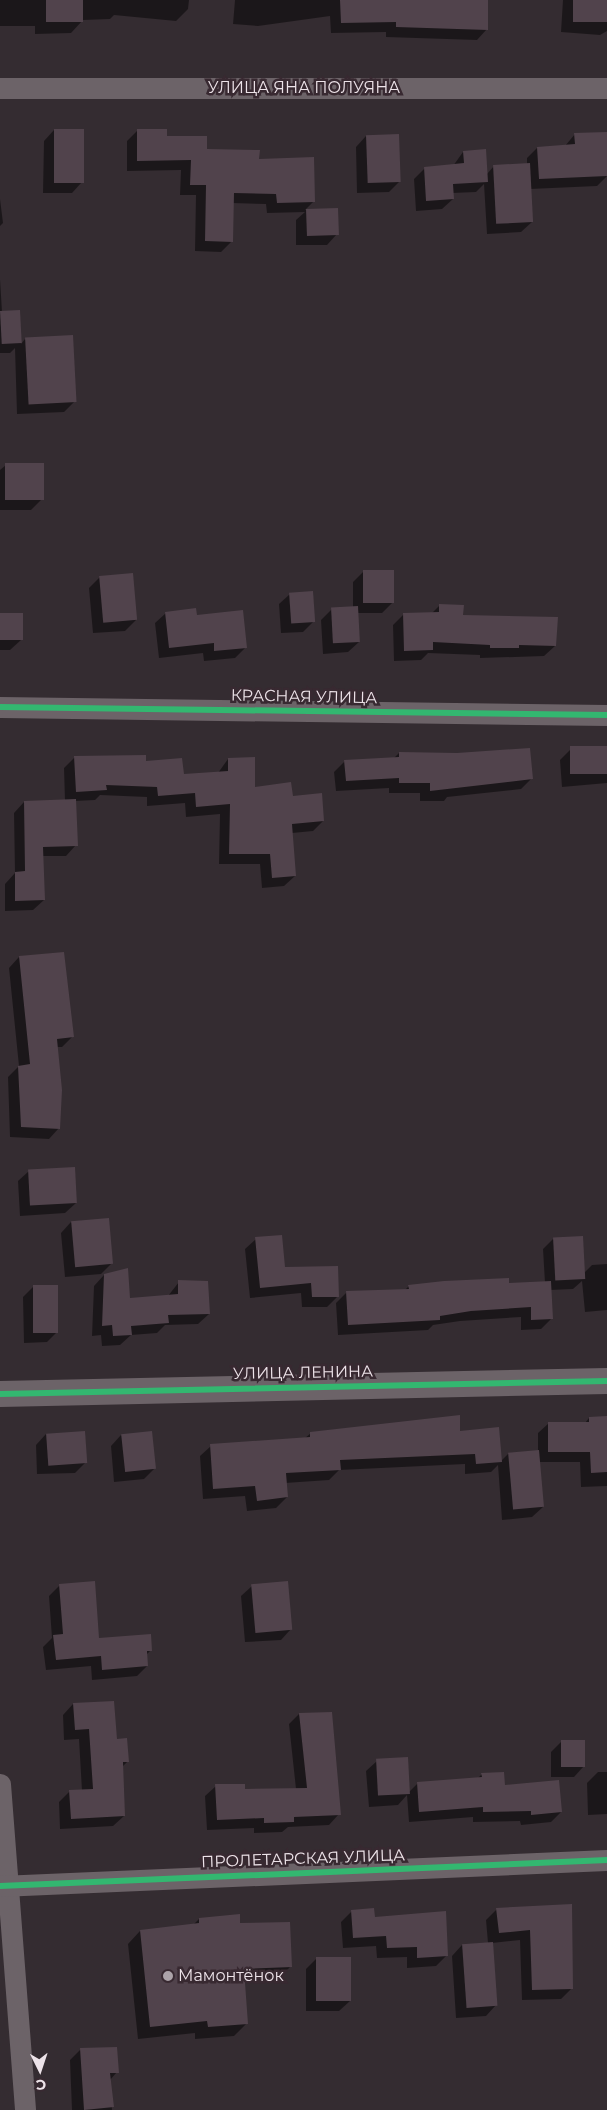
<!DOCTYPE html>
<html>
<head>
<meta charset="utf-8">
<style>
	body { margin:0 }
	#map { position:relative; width:607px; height:2110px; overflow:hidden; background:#342c31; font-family:Montserrat,sans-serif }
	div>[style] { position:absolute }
	.shadow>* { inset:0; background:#0007 }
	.building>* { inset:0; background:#51434c; transform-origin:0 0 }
	.minor>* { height:21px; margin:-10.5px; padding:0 10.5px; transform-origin:10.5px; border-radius:10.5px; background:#6c6368 }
	.tertiary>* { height:26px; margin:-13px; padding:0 13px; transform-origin:13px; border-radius:13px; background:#6c6368 }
	.cycleway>* { height:6px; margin:-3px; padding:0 3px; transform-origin:3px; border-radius:3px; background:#33b770 }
	.dots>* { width:14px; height:14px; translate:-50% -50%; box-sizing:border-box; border:2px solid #382931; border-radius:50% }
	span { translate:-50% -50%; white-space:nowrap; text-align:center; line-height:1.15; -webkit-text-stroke:5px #382931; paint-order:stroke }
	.street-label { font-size:16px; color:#ede3e9 }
	.poi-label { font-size:16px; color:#ede3e9 }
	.left { translate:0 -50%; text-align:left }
	.north { position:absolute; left:15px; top:2045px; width:50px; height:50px; -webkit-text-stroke:4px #382931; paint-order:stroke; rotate:176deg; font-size:14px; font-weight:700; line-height:20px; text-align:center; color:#ede3e9 }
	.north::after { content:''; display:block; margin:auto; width:18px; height:22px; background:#ede3e9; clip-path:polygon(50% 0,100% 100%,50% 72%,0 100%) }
</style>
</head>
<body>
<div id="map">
	<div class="shadow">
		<div style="clip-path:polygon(0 0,189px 0,188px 9px,176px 21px,114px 15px,110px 19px,83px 20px,71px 33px,35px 34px,35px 26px,0 26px)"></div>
		<div style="clip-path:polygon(235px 0,487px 0,487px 29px,477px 40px,386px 37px,386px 32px,331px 33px,330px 16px,258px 26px,233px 24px)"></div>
		<div style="clip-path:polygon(563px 0,607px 0,607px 31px,600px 35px,561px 32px)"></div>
		<div style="clip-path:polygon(54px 130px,82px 182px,72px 193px,43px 193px,44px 141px)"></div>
		<div style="clip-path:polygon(137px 131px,206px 150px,258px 160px,314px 201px,305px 210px,337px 210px,337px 234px,327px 245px,296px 245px,296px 220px,305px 212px,267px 213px,266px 204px,232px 203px,232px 241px,221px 252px,195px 251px,196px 195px,180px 195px,181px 170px,127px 171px,127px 141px)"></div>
		<div style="clip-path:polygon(607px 133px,607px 176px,597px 186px,530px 189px,532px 222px,521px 232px,487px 234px,484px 184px,476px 192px,452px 193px,453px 199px,442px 209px,416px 211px,414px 179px,425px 168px,453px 166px,463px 152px,487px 174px,494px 166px,527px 164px,527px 158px,537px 148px,565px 146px,575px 134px)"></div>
		<div style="clip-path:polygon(366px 136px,399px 182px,389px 192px,357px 193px,356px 147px)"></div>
		<div style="clip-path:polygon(0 199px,3px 223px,0 226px)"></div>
		<div style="clip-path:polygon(0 279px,2px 312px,18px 311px,21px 344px,25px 339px,75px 401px,64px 412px,17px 414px,15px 348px,10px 353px,0 353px)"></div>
		<div style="clip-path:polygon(6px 465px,42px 499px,31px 510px,0 510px,0 470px)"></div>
		<div style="clip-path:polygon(364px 571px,393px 602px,382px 613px,357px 613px,359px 642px,348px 652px,323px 654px,321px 620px,332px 609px,353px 608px,353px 582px)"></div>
		<div style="clip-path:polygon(100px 577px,136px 620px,125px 631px,93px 633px,89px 588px)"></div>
		<div style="clip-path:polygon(290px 594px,314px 621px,303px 632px,281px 633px,279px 604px)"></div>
		<div style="clip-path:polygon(440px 605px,462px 616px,555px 646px,544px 656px,480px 658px,480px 655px,428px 653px,421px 660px,394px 661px,393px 625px,404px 614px,431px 614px)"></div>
		<div style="clip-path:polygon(166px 613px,196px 617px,246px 647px,235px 658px,204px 661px,203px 653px,159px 658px,155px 623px)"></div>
		<div style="clip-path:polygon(0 614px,21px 640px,10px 650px,0 650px)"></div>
		<div style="clip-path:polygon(607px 748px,607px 783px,562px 787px,560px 760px,571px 749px)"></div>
		<div style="clip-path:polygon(399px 753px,531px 779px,521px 789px,447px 797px,444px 801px,420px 801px,420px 793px,389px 793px,389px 788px,336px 791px,334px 772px,345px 761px,394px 758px)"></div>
		<div style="clip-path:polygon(74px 758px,145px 762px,182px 776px,218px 773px,228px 759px,254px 788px,292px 797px,323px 821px,313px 831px,292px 833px,295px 876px,284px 886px,262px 888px,260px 864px,219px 864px,220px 814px,186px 817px,185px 803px,147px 806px,147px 797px,100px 795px,95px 800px,75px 801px,76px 845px,66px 856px,42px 856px,44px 900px,33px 910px,5px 911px,5px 884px,15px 873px,14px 813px,24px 802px,65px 801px,64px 768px)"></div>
		<div style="clip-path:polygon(19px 957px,73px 1036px,62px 1047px,57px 1047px,59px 1128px,49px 1139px,10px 1137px,8px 1077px,19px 1066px,9px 968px)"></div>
		<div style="clip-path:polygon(29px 1171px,76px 1203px,65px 1213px,20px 1216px,18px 1181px)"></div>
		<div style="clip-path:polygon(71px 1222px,112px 1263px,101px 1274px,65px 1277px,61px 1233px)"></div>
		<div style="clip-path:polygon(256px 1239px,284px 1268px,338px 1296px,327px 1307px,302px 1307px,301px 1293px,250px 1298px,245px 1249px)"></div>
		<div style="clip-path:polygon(553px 1239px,584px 1273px,592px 1265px,607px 1264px,607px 1310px,585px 1312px,582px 1281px,573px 1289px,550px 1290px,551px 1319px,541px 1329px,521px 1330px,521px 1317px,460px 1321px,433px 1325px,428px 1330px,338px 1335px,336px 1303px,347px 1292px,405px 1290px,409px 1286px,545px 1283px,543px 1249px)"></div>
		<div style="clip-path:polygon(104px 1275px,129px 1299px,168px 1296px,179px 1282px,209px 1314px,198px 1324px,165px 1325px,157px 1333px,131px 1335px,120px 1345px,102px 1346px,101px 1335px,92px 1336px,94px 1286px)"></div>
		<div style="clip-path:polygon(34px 1286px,57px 1332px,47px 1342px,24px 1343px,23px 1297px)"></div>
		<div style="clip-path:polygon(459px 1417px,459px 1432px,501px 1461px,508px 1454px,538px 1451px,538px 1433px,549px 1423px,585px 1423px,589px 1418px,607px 1418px,607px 1486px,581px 1487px,580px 1462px,539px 1462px,543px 1507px,532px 1517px,502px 1520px,498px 1465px,491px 1472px,465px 1474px,465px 1464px,339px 1470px,329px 1480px,285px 1483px,287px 1497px,276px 1508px,247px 1511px,245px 1496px,203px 1499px,200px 1456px,211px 1446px,304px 1439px,311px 1433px)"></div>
		<div style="clip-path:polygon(46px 1434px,86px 1462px,75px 1473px,37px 1474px,36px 1445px)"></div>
		<div style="clip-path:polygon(121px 1435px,154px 1469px,144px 1479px,114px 1482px,111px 1446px)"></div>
		<div style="clip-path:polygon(60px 1585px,98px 1639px,151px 1650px,146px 1655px,147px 1666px,137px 1676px,92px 1680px,91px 1666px,46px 1670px,43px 1647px,52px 1638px,49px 1596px)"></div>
		<div style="clip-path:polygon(252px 1586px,291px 1629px,281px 1640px,245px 1642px,241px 1596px)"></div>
		<div style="clip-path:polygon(73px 1704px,116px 1740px,128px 1761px,122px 1767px,124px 1816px,113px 1826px,60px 1829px,59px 1802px,70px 1791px,82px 1791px,79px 1739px,64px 1740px,63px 1715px)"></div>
		<div style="clip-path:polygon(299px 1714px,339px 1814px,329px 1825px,288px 1827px,282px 1832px,254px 1833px,254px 1828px,207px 1830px,205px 1796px,216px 1786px,244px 1790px,296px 1789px,289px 1724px)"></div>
		<div style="clip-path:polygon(561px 1742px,584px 1766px,574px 1777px,551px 1777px,551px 1752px)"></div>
		<div style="clip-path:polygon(377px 1761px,409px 1792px,418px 1783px,477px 1779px,482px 1774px,561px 1812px,551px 1822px,521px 1825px,520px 1821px,473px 1822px,473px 1817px,409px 1822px,407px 1795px,398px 1805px,369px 1807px,366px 1771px)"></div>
		<div style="clip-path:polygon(598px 1772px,607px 1772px,607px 1814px,588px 1815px,587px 1783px)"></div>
		<div style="clip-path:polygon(571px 1905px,572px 1988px,561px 1999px,522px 2000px,520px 1940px,492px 1943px,496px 2005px,486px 2016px,456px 2018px,452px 1956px,462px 1945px,488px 1943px,486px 1920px,497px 1909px)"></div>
		<div style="clip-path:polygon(352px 1911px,374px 1918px,445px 1912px,447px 1955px,436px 1966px,407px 1968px,407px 1957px,377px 1958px,376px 1946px,343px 1948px,341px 1922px)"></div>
		<div style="clip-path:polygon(199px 1919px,239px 1924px,290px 1967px,278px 1979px,244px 1980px,247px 2023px,234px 2036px,195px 2039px,195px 2033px,138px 2039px,128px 1944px,140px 1931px,193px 1925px)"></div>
		<div style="clip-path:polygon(317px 1958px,350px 2001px,339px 2011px,306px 2011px,306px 1969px)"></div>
		<div style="clip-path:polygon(80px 2050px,117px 2072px,110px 2080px,112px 2110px,72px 2110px,70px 2060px)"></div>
	</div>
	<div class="building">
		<div style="left:46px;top:0;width:37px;height:22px"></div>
		<div style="clip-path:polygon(340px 0,488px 0,488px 30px,396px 27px,396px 22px,341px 23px)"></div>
		<div style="left:573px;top:0;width:34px;height:22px"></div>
		<div style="left:54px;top:129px;width:30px;height:54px"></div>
		<div style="clip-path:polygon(137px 129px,167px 129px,167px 136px,207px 136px,207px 149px,260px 150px,259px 159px,314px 157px,315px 202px,277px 203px,276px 194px,234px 193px,233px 242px,205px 241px,206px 185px,190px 185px,191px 160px,137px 161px)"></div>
		<div style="clip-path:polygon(607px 132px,607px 176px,539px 179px,537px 147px,575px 144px,574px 133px)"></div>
		<div style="left:399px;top:134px;width:48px;height:33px;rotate:88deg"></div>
		<div style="clip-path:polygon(486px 149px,488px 182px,453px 184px,454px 199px,426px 201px,424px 167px,464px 163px,463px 151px)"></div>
		<div style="left:530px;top:163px;width:59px;height:37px;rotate:87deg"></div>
		<div style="left:338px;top:208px;width:27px;height:32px;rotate:88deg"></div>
		<div style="left:20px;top:310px;width:33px;height:20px;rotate:87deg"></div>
		<div style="left:73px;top:335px;width:67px;height:48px;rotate:87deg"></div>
		<div style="left:5px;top:463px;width:39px;height:37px"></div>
		<div style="left:363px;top:570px;width:31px;height:33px"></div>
		<div style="left:133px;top:573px;width:47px;height:34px;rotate:85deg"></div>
		<div style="left:313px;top:591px;width:31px;height:24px;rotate:86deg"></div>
		<div style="clip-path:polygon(439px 604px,464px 605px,463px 615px,558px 617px,556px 646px,519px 645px,519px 648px,490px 648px,490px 645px,433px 642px,433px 650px,404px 651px,403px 613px,439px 612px)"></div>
		<div style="left:358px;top:606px;width:36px;height:27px;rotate:87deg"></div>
		<div style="clip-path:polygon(196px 608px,197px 615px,243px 610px,247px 648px,214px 651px,214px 643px,169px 648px,165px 612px)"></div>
		<div style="left:0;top:613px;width:23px;height:27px"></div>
		<div style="left:607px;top:746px;width:28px;height:37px;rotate:90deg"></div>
		<div style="clip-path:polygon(530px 748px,533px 779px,430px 791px,430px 783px,399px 783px,399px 778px,346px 781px,344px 760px,399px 757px,399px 752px,457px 753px)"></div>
		<div style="clip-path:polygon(146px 755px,146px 761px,182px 758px,184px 774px,228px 771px,228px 758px,255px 757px,255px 787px,291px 782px,293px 796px,322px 793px,324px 821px,292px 824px,296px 876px,272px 878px,270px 854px,229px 854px,230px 804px,196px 807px,195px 793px,158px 796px,157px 787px,106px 785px,107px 790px,76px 792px,74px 756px)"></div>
		<div style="clip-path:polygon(76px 799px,78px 846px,43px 847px,45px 900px,15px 901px,15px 872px,25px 871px,24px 801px)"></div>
		<div style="clip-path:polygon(64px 952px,74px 1037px,57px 1039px,62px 1090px,60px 1129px,21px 1127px,18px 1066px,30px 1064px,19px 956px)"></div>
		<div style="left:75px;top:1167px;width:36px;height:47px;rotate:87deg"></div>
		<div style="left:109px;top:1218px;width:46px;height:38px;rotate:85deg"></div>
		<div style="clip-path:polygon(282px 1235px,285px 1267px,338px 1266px,339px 1297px,312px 1297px,311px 1283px,260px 1288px,255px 1237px)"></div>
		<div style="left:583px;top:1236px;width:43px;height:30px;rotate:87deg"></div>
		<div style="clip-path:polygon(128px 1268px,130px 1298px,178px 1294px,178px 1280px,208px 1281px,210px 1314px,168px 1315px,169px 1323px,131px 1326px,132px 1335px,113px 1336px,112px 1325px,102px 1326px,104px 1274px)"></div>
		<div style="clip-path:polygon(509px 1278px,509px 1283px,551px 1281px,553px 1319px,531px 1320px,531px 1307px,471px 1311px,440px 1316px,440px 1320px,348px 1325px,346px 1291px,409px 1289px,408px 1285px,444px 1281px)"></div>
		<div style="left:33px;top:1285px;width:25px;height:48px"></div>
		<div style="clip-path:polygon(460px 1415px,460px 1431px,499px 1427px,502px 1462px,476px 1464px,475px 1454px,340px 1460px,341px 1470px,286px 1473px,288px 1497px,257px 1501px,255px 1486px,213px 1489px,210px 1444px,310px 1437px,310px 1432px)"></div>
		<div style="clip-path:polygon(607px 1416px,607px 1472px,591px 1473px,590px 1452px,548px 1452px,548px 1422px,589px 1422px,589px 1417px)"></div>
		<div style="left:85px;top:1431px;width:32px;height:39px;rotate:86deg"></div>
		<div style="left:152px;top:1431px;width:38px;height:31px;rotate:84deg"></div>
		<div style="left:539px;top:1450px;width:57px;height:31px;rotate:85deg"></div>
		<div style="clip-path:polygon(95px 1581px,99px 1638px,151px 1634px,152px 1651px,147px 1651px,148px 1666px,102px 1670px,101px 1656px,56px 1660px,53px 1635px,63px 1634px,59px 1584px)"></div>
		<div style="left:288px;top:1581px;width:49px;height:37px;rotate:85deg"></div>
		<div style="clip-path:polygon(114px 1701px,117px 1739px,127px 1738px,129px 1762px,123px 1762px,125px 1816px,71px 1819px,69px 1790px,93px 1789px,89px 1729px,75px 1730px,73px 1703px)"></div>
		<div style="clip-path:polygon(332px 1712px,341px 1815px,294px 1817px,294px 1822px,264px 1823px,264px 1818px,217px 1820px,215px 1784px,245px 1784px,245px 1789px,307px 1788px,299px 1713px)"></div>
		<div style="left:561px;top:1740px;width:24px;height:27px"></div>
		<div style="left:408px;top:1757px;width:37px;height:32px;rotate:87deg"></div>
		<div style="clip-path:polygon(504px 1772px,505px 1785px,559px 1780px,562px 1812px,531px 1815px,531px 1811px,483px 1812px,483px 1807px,419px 1812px,417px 1782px,482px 1777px,481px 1773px)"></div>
		<div style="clip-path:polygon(572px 1904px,573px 1989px,532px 1990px,530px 1930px,499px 1933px,496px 1908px)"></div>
		<div style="clip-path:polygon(374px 1908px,375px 1917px,446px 1911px,448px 1956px,417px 1958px,417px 1947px,387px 1948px,386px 1936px,353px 1938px,351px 1910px)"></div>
		<div style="clip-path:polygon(240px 1914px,240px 1923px,290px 1922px,292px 1967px,244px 1969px,248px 2024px,208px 2027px,207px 2021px,150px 2027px,140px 1930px,199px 1923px,199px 1918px)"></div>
		<div style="left:493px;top:1942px;width:64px;height:31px;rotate:86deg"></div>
		<div style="left:316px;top:1957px;width:35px;height:44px"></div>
		<div style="clip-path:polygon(117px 2047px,119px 2073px,110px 2073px,114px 2107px,84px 2110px,80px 2048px)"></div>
	</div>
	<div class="minor">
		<div style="left:0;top:88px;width:607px"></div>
		<div style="left:0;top:707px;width:607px;rotate:0.76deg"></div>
		<div style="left:0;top:1784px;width:327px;rotate:85.6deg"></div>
		<div style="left:0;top:1886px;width:608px;rotate:-2.45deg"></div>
	</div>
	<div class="tertiary">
		<div style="left:0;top:1394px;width:607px;rotate:-1.23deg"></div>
	</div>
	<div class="cycleway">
		<div style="left:0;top:707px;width:607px;rotate:0.76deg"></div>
		<div style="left:0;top:1394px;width:607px;rotate:-1.23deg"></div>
		<div style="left:0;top:1886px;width:608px;rotate:-2.45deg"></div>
	</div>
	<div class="dots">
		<div style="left:168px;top:1976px;background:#aca3a9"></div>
	</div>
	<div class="street-label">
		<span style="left:304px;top:88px">УЛИЦА ЯНА ПОЛУЯНА</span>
		<span style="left:304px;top:697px;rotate:1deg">КРАСНАЯ УЛИЦА</span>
		<span style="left:303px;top:1373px;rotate:-1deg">УЛИЦА ЛЕНИНА</span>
		<span style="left:303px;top:1859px;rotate:-2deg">ПРОЛЕТАРСКАЯ УЛИЦА</span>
	</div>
	<div class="poi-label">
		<span class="left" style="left:178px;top:1976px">Мамонтёнок</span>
	</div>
	<div class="north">С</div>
</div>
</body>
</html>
